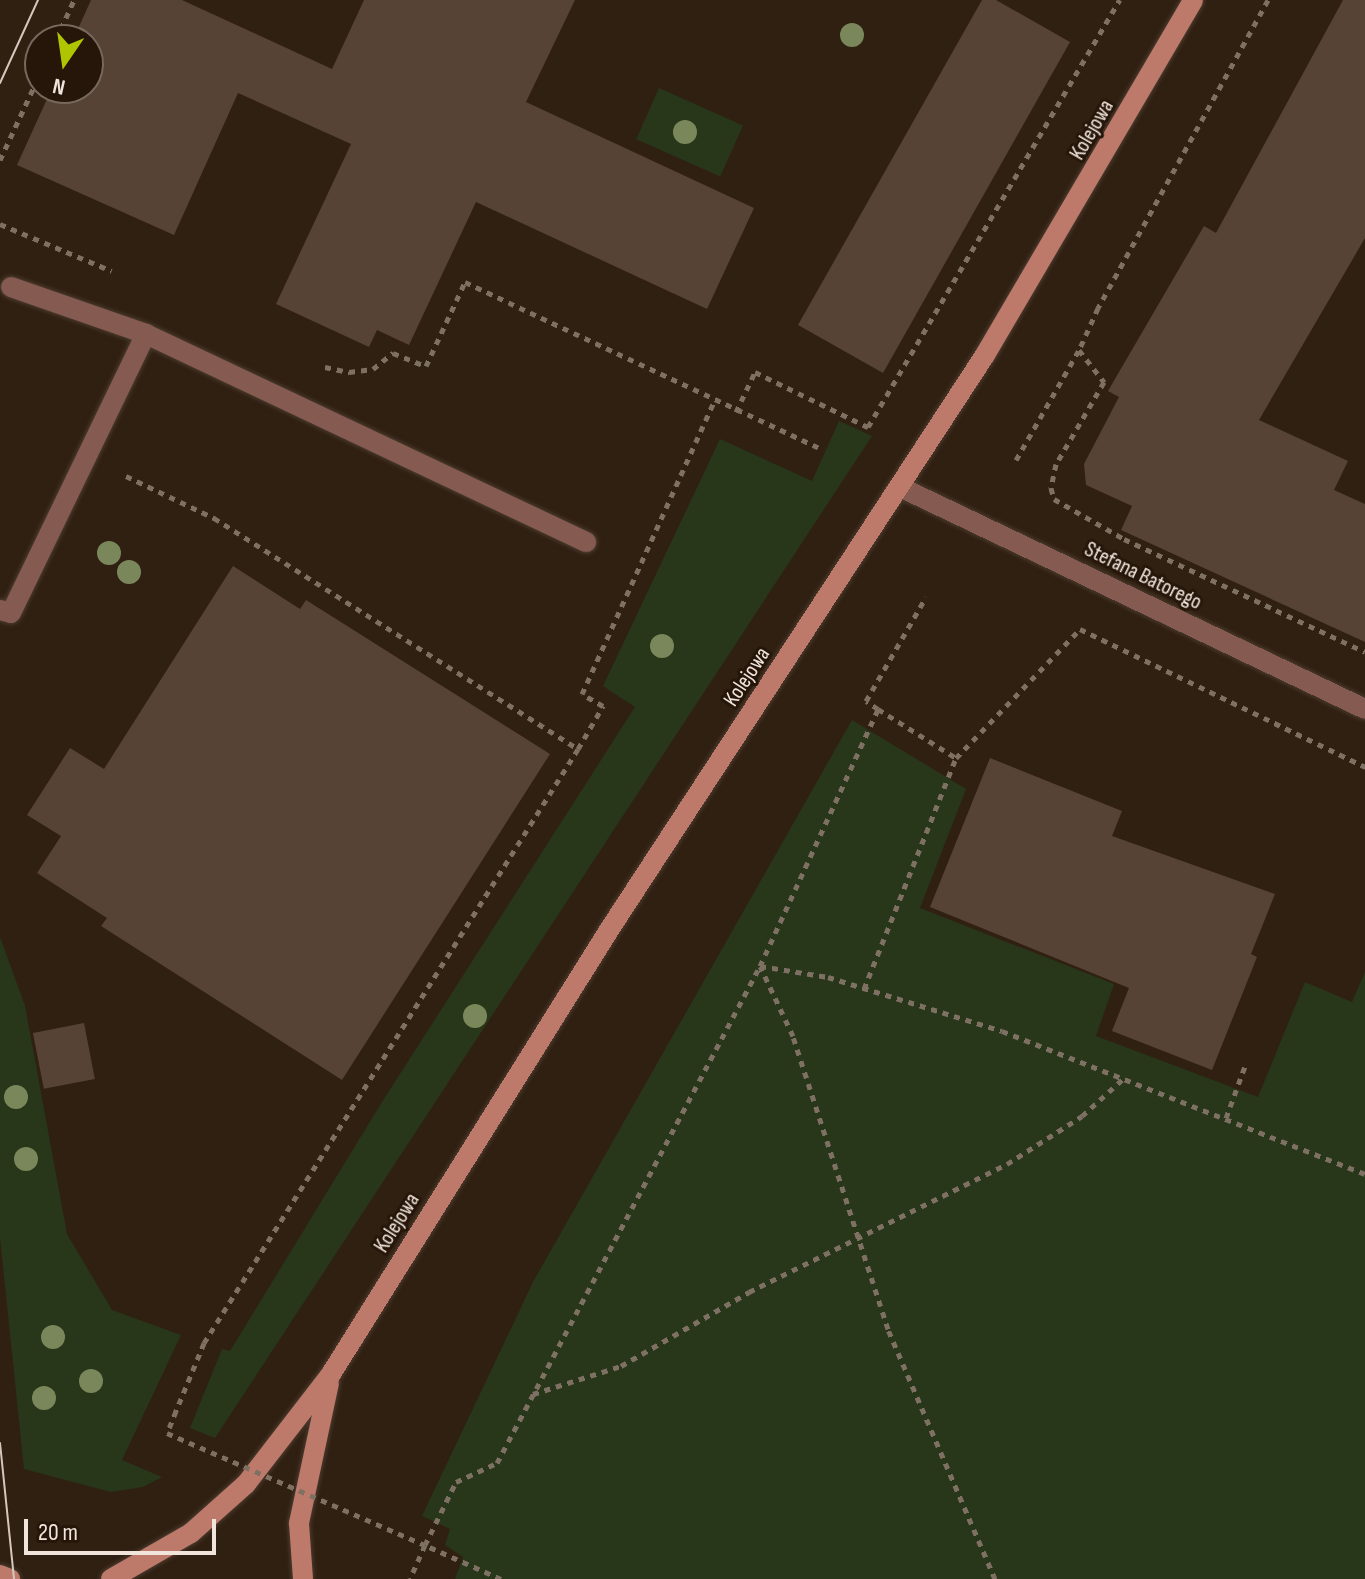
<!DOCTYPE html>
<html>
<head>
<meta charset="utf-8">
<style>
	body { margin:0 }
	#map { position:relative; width:1365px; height:1579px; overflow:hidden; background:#302012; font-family:"Sofia Sans Condensed",sans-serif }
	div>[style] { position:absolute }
	.green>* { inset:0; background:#283619; transform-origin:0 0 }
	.building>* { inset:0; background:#564335; transform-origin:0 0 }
	.path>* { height:5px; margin-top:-2.5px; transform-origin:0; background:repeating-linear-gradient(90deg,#7f7064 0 6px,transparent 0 12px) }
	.roads { filter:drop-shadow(0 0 2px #4b3b2e) drop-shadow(0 0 2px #4b3b2e) }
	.service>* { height:20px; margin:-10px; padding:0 10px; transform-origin:10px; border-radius:10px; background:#855b51 }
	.minor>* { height:20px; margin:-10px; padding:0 10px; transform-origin:10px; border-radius:10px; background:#855b51 }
	.secondary>* { height:20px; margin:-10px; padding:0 10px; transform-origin:10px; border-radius:10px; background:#bd7a6a }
	.tram>* { height:2px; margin:-1px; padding:0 1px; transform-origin:1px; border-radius:1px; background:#d4c8be }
	.path-bridge>* { height:5px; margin-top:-2.5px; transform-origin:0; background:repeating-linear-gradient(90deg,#7f7064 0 6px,transparent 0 12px) }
	.trees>* { width:24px; height:24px; margin:-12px; border-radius:50%; background:#7a875b }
	span { translate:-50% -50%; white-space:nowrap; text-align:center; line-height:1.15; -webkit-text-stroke:6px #261609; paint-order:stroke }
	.street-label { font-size:22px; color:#f0e4db }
	.north { position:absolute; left:24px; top:24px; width:80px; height:80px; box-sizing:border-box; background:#261609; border:2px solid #77685d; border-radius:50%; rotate:193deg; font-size:22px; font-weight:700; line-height:32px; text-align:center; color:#f0e4db }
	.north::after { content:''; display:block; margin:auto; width:28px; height:36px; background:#b0c501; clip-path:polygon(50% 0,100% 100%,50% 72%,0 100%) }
	.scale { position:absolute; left:24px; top:1519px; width:192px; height:36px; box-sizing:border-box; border:4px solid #f0e4db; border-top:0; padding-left:10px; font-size:24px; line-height:28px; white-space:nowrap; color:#f0e4db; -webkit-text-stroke:6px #261609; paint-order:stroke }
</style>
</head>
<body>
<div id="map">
	<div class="green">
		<div style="left:659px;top:88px;width:92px;height:56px;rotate:24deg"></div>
		<div style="clip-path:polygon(839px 421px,872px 436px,215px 1438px,190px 1428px,222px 1349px,230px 1351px,382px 1102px,635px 707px,603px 686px,720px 439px,812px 481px)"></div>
		<div style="clip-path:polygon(852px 720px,966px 789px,920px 908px,1114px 984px,1096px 1036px,1258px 1097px,1305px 982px,1352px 1002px,1365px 972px,1365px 1579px,455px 1579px,463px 1557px,445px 1545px,450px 1529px,422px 1516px,533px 1282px)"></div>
		<div style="clip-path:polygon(0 937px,25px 1006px,67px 1234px,112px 1310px,181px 1335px,122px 1460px,162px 1477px,143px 1487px,111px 1492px,24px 1469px,0 1237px)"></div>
	</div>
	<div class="building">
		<div style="clip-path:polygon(91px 0,182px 0,332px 69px,364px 0,575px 0,526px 102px,754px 208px,707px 309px,476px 202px,409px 345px,377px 330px,369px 347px,276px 304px,351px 144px,238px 93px,174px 235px,17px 165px,52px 88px,88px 88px,88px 40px,73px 40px)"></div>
		<div style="clip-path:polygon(982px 0,996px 0,1070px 42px,883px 373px,798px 325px)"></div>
		<div style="clip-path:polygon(1343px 0,1365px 0,1365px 238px,1259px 420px,1348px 461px,1334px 490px,1365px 504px,1365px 642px,1121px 530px,1132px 506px,1086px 485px,1084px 464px,1119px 397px,1108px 391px,1204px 226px,1216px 233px)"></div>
		<div style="clip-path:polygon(233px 566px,300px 609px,306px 600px,550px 754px,342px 1080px,101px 926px,107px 918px,37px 873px,61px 836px,27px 815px,70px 748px,104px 769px)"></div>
		<div style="clip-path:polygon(990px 758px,1122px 811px,1112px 836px,1275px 894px,1251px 954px,1257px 957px,1212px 1070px,1112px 1031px,1129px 988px,930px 907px)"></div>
		<div style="left:84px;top:1023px;width:57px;height:52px;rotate:79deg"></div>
	</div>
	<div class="path">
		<div style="left:1268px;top:0;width:352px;rotate:118.9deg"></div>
		<div style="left:1098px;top:308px;width:46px;rotate:114.3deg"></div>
		<div style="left:1079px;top:350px;width:41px;rotate:52deg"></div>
		<div style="left:1104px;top:382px;width:95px;rotate:120.3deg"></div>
		<div style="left:1056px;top:464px;width:25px;rotate:102deg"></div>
		<div style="left:1051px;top:488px;width:11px;rotate:75deg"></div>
		<div style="left:1054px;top:499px;width:81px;rotate:29.7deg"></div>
		<div style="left:1124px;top:539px;width:266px;rotate:25.1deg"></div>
		<div style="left:56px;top:40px;width:44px;rotate:-65.8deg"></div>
		<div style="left:0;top:160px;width:95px;rotate:-65.1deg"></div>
		<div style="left:0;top:224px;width:121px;rotate:22.8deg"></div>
		<div style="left:325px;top:367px;width:25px;rotate:12deg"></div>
		<div style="left:349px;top:372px;width:24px;rotate:-7deg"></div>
		<div style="left:373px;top:369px;width:26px;rotate:-39deg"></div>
		<div style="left:393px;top:353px;width:35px;rotate:22deg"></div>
		<div style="left:426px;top:366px;width:93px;rotate:-65.1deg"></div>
		<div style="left:465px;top:282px;width:396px;rotate:25.1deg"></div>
		<div style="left:736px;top:412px;width:44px;rotate:-64.6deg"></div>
		<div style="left:755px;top:372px;width:126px;rotate:26deg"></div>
		<div style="left:868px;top:427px;width:496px;rotate:-59.5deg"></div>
		<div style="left:1016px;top:460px;width:127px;rotate:-60.2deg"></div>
		<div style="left:126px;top:476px;width:98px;rotate:25.5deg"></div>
		<div style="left:214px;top:518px;width:431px;rotate:32.4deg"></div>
		<div style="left:578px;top:749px;width:702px;rotate:122.2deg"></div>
		<div style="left:204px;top:1343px;width:74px;rotate:112.4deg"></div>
		<div style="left:878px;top:709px;width:92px;rotate:32.1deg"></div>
		<div style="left:956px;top:758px;width:179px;rotate:-46.1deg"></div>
		<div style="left:1080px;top:629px;width:317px;rotate:25.8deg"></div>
		<div style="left:578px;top:749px;width:50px;rotate:-59.8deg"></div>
		<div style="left:603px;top:706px;width:24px;rotate:-150deg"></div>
		<div style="left:582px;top:694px;width:320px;rotate:-65.7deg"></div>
		<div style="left:864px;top:989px;width:249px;rotate:-68.3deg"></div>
		<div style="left:1226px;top:1118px;width:55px;rotate:-69.9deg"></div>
		<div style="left:533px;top:1394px;width:92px;rotate:-17.7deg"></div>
		<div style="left:621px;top:1366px;width:148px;rotate:-30deg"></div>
		<div style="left:749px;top:1292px;width:288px;rotate:-26.4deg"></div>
		<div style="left:1007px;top:1164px;width:89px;rotate:-32.6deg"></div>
		<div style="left:1082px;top:1116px;width:58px;rotate:-42.2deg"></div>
		<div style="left:501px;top:1579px;width:83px;rotate:-155.9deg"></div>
		<div style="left:425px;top:1545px;width:70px;rotate:-63.8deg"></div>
		<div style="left:456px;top:1482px;width:45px;rotate:-24.9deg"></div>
		<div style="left:497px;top:1463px;width:562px;rotate:-62.11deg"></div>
		<div style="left:760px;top:966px;width:283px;rotate:-65.3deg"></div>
		<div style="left:878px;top:709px;width:14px;rotate:-146deg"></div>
		<div style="left:866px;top:701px;width:120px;rotate:-60deg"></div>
		<div style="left:995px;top:1579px;width:272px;rotate:-113.2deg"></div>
		<div style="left:888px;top:1329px;width:308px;rotate:-108deg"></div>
		<div style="left:793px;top:1036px;width:77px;rotate:-115.2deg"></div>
		<div style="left:760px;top:966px;width:69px;rotate:9.2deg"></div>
		<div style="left:828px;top:977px;width:182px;rotate:17.2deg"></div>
		<div style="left:1002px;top:1031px;width:390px;rotate:21.5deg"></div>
	</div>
	<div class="roads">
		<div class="service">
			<div style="left:11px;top:287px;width:143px;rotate:19.2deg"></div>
			<div style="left:146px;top:334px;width:487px;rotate:25.3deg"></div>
			<div style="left:0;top:610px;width:11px;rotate:15deg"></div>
			<div style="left:11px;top:613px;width:310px;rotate:-64.2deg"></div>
		</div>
		<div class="minor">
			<div style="left:900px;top:487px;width:515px;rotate:25.52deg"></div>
		</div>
		<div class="secondary">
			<div style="left:0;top:1575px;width:11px;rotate:22deg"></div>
			<div style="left:111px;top:1579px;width:92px;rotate:-29.9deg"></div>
			<div style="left:191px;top:1533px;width:74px;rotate:-41.7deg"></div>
			<div style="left:246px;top:1484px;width:139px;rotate:-52.3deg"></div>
			<div style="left:331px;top:1374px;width:527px;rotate:-57.94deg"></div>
			<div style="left:611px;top:927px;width:683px;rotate:-56.82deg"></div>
			<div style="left:985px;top:355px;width:411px;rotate:-59.6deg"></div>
			<div style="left:303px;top:1579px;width:56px;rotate:-94.1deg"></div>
			<div style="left:299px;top:1523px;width:143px;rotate:-77.9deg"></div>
		</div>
	</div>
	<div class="tram">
		<div style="left:0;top:83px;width:91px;rotate:-65.4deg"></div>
		<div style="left:0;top:1443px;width:137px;rotate:84.1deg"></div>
	</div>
	<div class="path-bridge">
		<div style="left:176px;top:1411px;width:24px;rotate:112deg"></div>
		<div style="left:167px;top:1433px;width:281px;rotate:23.5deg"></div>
		<div style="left:425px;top:1545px;width:37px;rotate:114deg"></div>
	</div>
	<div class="trees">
		<div style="left:852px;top:35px"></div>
		<div style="left:685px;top:132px"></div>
		<div style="left:109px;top:553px"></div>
		<div style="left:129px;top:572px"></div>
		<div style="left:662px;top:646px"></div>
		<div style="left:475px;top:1016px"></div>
		<div style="left:16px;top:1097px"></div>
		<div style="left:26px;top:1159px"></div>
		<div style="left:53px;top:1337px"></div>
		<div style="left:91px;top:1381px"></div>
		<div style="left:44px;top:1398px"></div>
	</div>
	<div class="street-label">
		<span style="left:1092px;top:130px;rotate:-60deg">Kolejowa</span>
		<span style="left:1143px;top:576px;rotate:26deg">Stefana Batorego</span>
		<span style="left:747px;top:677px;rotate:-57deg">Kolejowa</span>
		<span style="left:397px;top:1223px;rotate:-58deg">Kolejowa</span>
	</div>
	<div class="north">N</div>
	<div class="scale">20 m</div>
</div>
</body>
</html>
